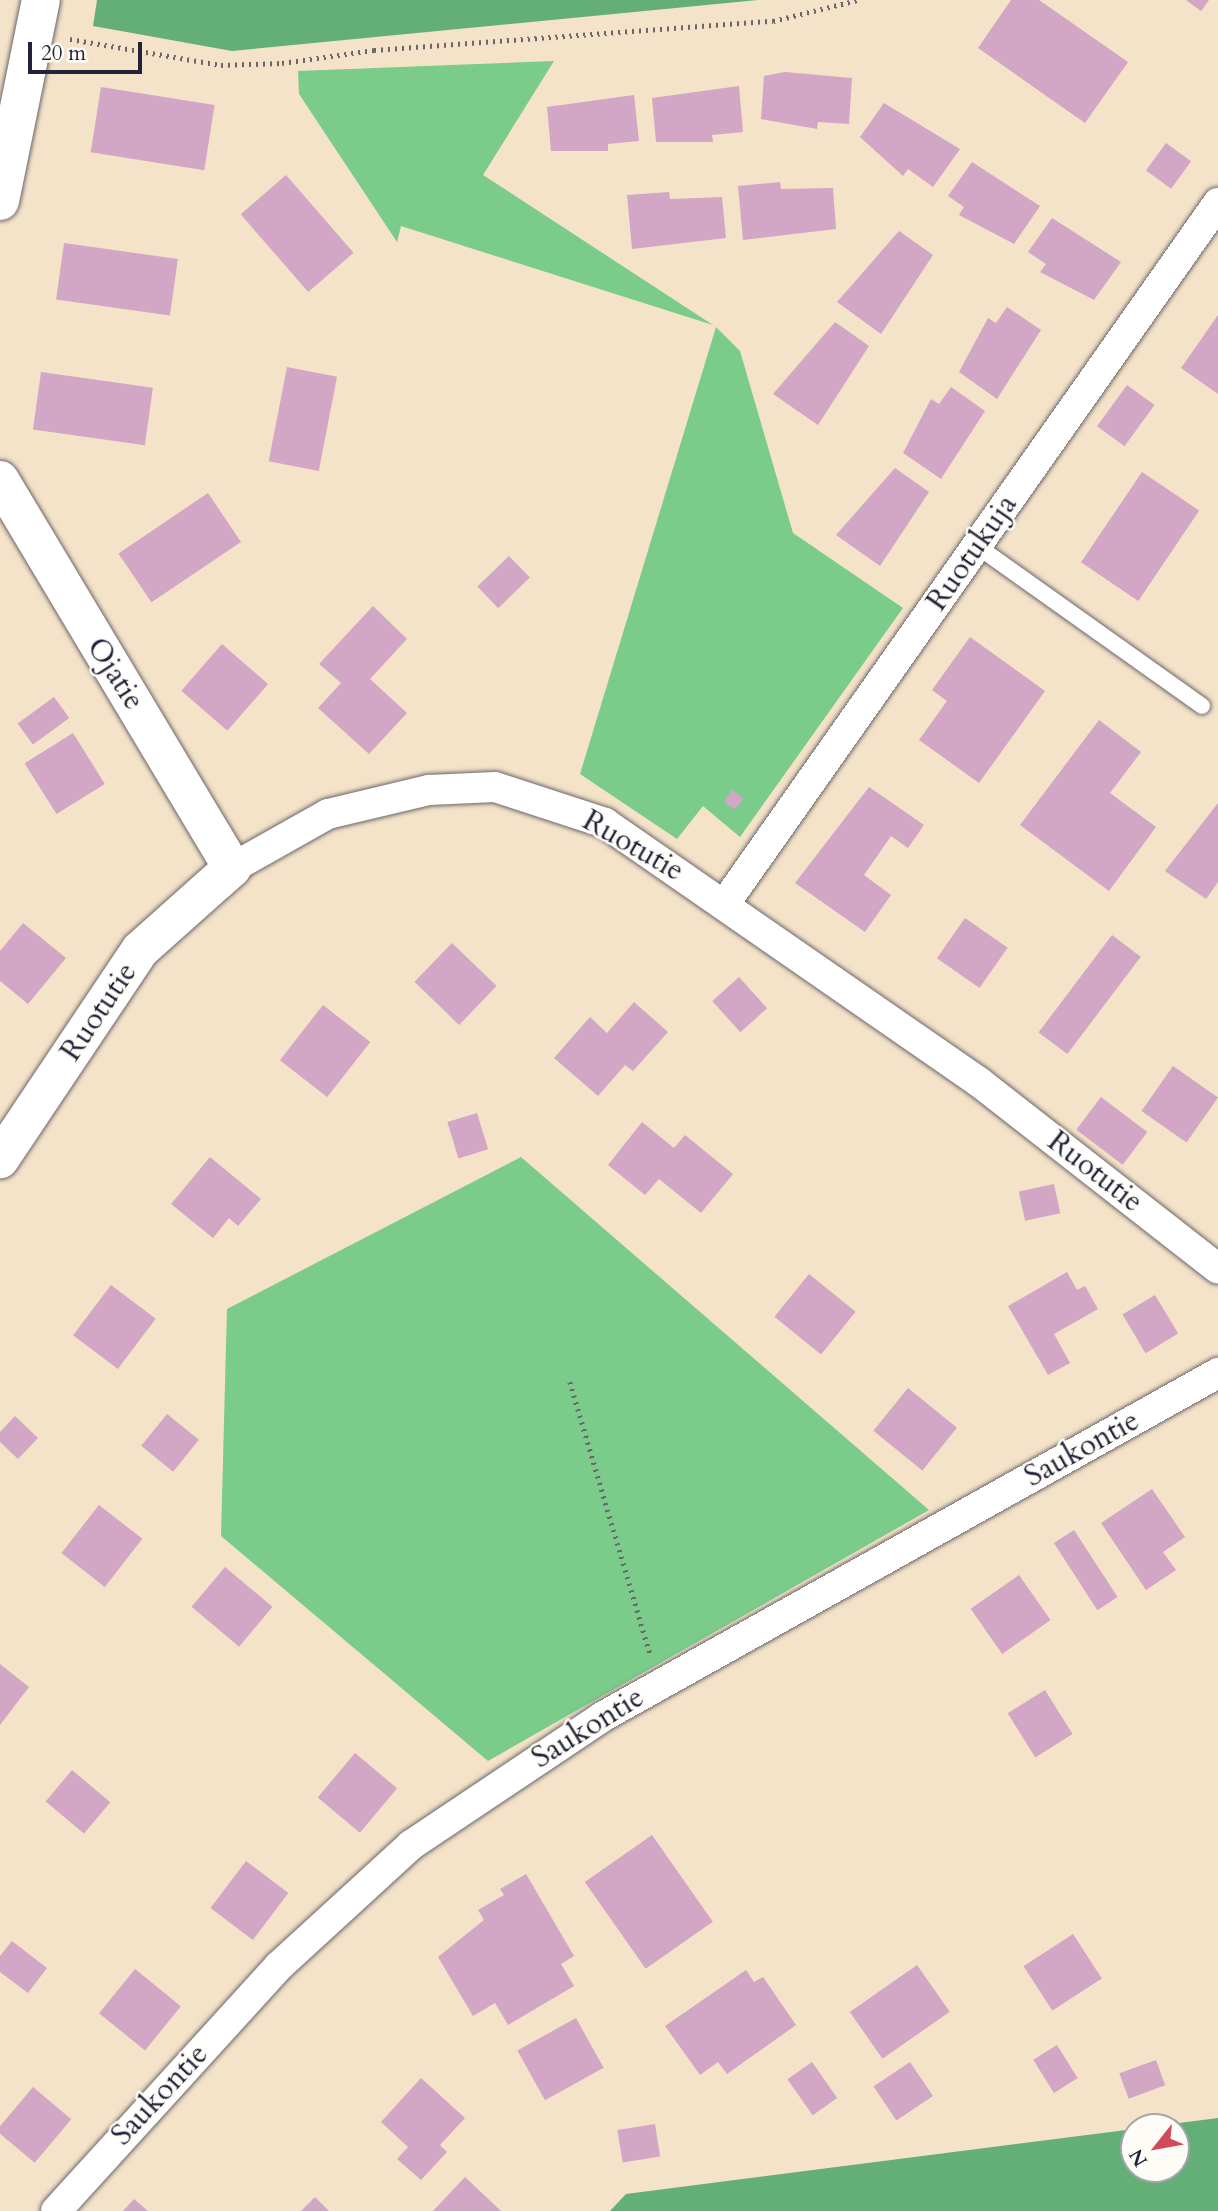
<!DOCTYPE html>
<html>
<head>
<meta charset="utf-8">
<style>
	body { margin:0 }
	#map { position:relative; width:1218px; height:2211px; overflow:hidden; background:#f4e3c8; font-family:Cardo,serif }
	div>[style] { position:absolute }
	.green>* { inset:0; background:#7bcb8b }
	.forest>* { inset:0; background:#64af77 }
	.building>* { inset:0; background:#d2a6c5; transform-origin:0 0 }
	.path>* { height:4.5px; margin-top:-2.25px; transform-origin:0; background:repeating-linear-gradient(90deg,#6c666c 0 2px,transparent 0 7px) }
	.roads { filter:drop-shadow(0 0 2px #6c666c) drop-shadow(0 0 2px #6c666c) }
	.lane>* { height:16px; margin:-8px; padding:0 8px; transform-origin:8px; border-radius:8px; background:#fff }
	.street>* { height:30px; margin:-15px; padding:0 15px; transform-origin:15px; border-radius:15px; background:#fff }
	.secondary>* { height:38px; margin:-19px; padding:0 19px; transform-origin:19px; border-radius:19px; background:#fff }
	span { translate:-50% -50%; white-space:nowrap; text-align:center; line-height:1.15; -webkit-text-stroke:5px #fdfcf7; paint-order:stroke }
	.street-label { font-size:30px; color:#22223b }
	.north { position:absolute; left:1120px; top:2113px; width:70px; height:70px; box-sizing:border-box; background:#fdfcf7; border:2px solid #a5a5ac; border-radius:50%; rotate:239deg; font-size:19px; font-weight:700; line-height:28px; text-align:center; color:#22223b }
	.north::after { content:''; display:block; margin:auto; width:24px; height:32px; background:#d1495b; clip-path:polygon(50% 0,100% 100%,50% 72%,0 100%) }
	.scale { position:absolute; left:28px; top:42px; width:114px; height:32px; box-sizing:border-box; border:4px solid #22223b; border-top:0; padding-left:9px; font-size:21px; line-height:24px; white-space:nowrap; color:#22223b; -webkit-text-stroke:5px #fdfcf7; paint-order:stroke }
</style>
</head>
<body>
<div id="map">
	<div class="green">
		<div style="clip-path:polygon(554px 61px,483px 175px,713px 325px,401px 226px,397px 242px,299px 94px,298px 71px)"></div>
		<div style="clip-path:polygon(716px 327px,740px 351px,793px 533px,903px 608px,740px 837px,703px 806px,677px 839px,580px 774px)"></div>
		<div style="clip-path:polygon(521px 1157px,929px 1510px,488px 1761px,221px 1536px,227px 1309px)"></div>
	</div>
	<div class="forest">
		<div style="clip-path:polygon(97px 0,758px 0,232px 51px,93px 26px)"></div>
		<div style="clip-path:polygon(1218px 2118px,1218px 2211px,610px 2211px,626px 2194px,1134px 2129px,1134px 2169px,1176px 2169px,1176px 2127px,1148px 2127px)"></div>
	</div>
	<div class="building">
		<div style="clip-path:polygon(1011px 0,1039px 0,1128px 62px,1085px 123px,978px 48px)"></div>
		<div style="clip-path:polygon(1186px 0,1209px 0,1201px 11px)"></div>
		<div style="clip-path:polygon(785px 72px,852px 78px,849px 124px,818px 122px,817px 129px,761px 119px,764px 76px)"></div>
		<div style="clip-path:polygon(739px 86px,743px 132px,712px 135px,713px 142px,656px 142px,652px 98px)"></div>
		<div style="left:101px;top:87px;width:115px;height:66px;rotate:9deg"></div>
		<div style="clip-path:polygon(634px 95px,639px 141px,608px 144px,608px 151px,551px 151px,547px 107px)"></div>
		<div style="clip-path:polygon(884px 103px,960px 149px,933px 187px,908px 169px,903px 176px,860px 137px)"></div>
		<div style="left:1166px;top:143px;width:31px;height:34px;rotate:36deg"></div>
		<div style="clip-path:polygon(972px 162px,1040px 206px,1014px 244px,959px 215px,964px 207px,948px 196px)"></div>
		<div style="left:286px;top:175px;width:103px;height:60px;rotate:49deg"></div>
		<div style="clip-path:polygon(780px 182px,781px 189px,833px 188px,836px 229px,743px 240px,738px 186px)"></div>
		<div style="clip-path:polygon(669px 192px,670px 199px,722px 197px,726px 238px,632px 249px,627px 195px)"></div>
		<div style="clip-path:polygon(1052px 218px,1121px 262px,1094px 300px,1040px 272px,1046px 264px,1028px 252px)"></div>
		<div style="clip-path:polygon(899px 231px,933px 255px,881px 334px,837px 302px)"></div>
		<div style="left:64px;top:243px;width:115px;height:57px;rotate:8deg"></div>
		<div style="clip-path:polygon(1007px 307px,1041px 330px,997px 399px,959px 372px,988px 318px,996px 323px)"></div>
		<div style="clip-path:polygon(1218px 315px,1218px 394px,1181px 368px)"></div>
		<div style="clip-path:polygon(835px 322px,869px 346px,818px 425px,773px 394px)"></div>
		<div style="left:287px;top:367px;width:51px;height:96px;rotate:11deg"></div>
		<div style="left:41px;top:372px;width:113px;height:58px;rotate:8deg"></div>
		<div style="left:1127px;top:385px;width:34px;height:51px;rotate:36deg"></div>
		<div style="clip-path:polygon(951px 387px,985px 411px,941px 479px,903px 453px,931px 399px,939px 404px)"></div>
		<div style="clip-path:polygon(895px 468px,929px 492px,880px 566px,836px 535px)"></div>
		<div style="left:1142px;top:472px;width:69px;height:109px;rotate:34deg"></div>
		<div style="left:208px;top:493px;width:59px;height:108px;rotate:56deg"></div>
		<div style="left:509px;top:556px;width:30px;height:44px;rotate:46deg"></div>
		<div style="clip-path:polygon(373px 606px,407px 639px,370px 679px,407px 713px,369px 754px,318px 708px,341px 683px,319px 664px)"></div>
		<div style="clip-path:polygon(970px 637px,1045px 691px,979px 783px,919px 740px,947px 701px,932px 690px)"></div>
		<div style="left:222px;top:644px;width:61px;height:62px;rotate:41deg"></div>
		<div style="left:54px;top:697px;width:26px;height:45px;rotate:54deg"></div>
		<div style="clip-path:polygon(1099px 720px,1141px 752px,1110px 793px,1156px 827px,1109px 891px,1020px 825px)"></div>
		<div style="left:73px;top:733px;width:60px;height:57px;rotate:58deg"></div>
		<div style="clip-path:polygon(869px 787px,924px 825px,908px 848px,891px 836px,864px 875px,891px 895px,865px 932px,795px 883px)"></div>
		<div style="left:732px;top:790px;width:14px;height:14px;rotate:36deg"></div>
		<div style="clip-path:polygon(1218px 803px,1218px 882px,1206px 899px,1165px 871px)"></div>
		<div style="left:965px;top:918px;width:52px;height:49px;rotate:35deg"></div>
		<div style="clip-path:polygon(23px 923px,66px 958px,28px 1004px,0 981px,0 951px)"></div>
		<div style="left:1112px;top:935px;width:36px;height:122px;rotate:37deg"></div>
		<div style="left:452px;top:943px;width:62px;height:54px;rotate:44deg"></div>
		<div style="left:739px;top:977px;width:42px;height:36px;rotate:48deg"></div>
		<div style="clip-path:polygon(634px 1002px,668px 1032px,633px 1071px,625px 1065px,598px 1096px,554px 1058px,590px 1017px,607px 1033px)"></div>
		<div style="left:323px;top:1005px;width:60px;height:70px;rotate:38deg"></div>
		<div style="left:1173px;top:1066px;width:55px;height:55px;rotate:35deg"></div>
		<div style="left:1101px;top:1097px;width:58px;height:41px;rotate:37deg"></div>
		<div style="left:477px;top:1113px;width:38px;height:31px;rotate:73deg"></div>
		<div style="clip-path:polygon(642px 1122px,674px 1148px,685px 1135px,733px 1174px,701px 1213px,659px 1179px,645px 1195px,608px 1165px)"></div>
		<div style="clip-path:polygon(210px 1157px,261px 1199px,238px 1226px,229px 1218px,213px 1238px,171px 1204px)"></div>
		<div style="left:1054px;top:1184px;width:30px;height:36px;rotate:78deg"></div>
		<div style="clip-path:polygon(1067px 1272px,1077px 1290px,1085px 1286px,1098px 1309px,1054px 1334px,1070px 1363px,1048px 1375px,1008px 1306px)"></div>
		<div style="left:809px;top:1274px;width:60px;height:55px;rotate:39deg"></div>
		<div style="left:111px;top:1285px;width:56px;height:63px;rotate:37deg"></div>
		<div style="left:1155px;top:1295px;width:45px;height:38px;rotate:59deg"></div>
		<div style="left:908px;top:1388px;width:63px;height:55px;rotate:39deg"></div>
		<div style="left:167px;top:1414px;width:41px;height:41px;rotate:39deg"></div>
		<div style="clip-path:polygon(15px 1416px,38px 1438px,18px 1459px,0 1442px,0 1432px)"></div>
		<div style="clip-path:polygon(1152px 1489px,1185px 1537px,1163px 1552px,1176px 1570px,1146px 1590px,1101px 1523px)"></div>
		<div style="left:99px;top:1505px;width:55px;height:61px;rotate:38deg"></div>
		<div style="left:1074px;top:1530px;width:80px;height:24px;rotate:57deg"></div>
		<div style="left:225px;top:1567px;width:62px;height:52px;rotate:40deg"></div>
		<div style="left:1019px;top:1575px;width:55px;height:59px;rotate:55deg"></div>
		<div style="clip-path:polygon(0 1664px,29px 1687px,0 1725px)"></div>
		<div style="left:1045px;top:1690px;width:52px;height:44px;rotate:58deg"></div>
		<div style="left:355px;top:1753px;width:55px;height:58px;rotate:40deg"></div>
		<div style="left:72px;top:1770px;width:50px;height:41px;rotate:40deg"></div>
		<div style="left:652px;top:1835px;width:106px;height:82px;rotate:55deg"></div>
		<div style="left:246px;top:1861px;width:53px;height:59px;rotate:37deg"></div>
		<div style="clip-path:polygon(526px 1874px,574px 1956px,561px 1964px,574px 1986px,508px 2025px,495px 2003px,473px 2016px,438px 1957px,484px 1920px,478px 1910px,504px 1895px,500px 1889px)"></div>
		<div style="left:1073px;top:1934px;width:53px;height:59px;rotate:57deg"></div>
		<div style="clip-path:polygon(12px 1941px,47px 1968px,28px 1993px,0 1972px,0 1956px)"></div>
		<div style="left:917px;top:1965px;width:57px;height:82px;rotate:55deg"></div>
		<div style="left:135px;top:1969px;width:59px;height:57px;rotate:39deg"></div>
		<div style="clip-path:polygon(746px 1970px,754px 1982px,763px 1977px,796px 2025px,727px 2074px,718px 2062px,700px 2075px,665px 2026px)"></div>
		<div style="left:576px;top:2018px;width:57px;height:67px;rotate:61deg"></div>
		<div style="left:1057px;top:2045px;width:39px;height:28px;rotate:58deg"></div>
		<div style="left:1156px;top:2060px;width:27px;height:39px;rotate:70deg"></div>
		<div style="left:812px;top:2062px;width:44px;height:30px;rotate:55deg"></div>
		<div style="left:910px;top:2062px;width:41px;height:44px;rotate:56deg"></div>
		<div style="clip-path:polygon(421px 2078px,465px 2118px,440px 2145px,447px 2152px,421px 2180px,397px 2159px,408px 2147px,381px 2122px)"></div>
		<div style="left:33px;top:2087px;width:50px;height:57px;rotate:40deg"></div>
		<div style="left:655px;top:2124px;width:33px;height:38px;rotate:81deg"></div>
		<div style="clip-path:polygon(465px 2177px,501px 2211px,433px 2211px)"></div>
		<div style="clip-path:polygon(315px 2197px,329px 2211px,301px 2211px)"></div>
		<div style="clip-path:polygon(134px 2199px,148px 2211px,123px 2211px)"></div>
	</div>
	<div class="path">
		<div style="left:70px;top:39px;width:153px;rotate:9.8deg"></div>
		<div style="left:221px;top:65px;width:61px;rotate:-1.9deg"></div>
		<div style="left:282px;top:63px;width:93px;rotate:-8deg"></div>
		<div style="left:374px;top:50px;width:400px;rotate:-4.2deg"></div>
		<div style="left:773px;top:21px;width:88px;rotate:-13.9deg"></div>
		<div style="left:570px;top:1382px;width:283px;rotate:73.6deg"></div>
	</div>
	<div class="roads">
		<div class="lane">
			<div style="left:977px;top:546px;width:276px;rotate:35.4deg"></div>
		</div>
		<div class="street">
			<div style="left:232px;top:868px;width:110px;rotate:-29.4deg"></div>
			<div style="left:328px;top:814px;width:104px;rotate:-13.4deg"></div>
			<div style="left:429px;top:790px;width:66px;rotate:-2.6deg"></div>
			<div style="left:495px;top:787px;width:116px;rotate:18.1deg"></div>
			<div style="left:605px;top:823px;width:455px;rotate:34.7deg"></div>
			<div style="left:979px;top:1082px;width:303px;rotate:38deg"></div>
			<div style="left:726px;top:902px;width:855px;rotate:-54.86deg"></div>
			<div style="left:56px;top:2211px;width:331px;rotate:-47.7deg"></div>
			<div style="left:279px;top:1966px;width:179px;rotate:-42.5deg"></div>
			<div style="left:411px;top:1845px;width:230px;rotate:-33.8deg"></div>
			<div style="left:602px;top:1717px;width:706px;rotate:-29.18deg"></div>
		</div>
		<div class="secondary">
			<div style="left:0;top:201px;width:205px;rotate:-78.5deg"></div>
			<div style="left:0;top:480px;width:452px;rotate:59.1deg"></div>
			<div style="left:232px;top:868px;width:123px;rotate:138.3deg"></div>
			<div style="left:140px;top:950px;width:252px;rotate:123.8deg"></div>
		</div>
	</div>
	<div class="street-label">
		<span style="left:972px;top:553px;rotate:-55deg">Ruotukuja</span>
		<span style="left:115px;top:674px;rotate:57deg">Ojatie</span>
		<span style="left:633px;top:846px;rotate:30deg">Ruotutie</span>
		<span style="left:99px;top:1012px;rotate:-56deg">Ruotutie</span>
		<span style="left:1095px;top:1172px;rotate:38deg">Ruotutie</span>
		<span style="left:1082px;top:1449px;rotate:-29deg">Saukontie</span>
		<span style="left:588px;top:1728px;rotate:-32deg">Saukontie</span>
		<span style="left:160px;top:2095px;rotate:-47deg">Saukontie</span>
	</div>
	<div class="north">N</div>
	<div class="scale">20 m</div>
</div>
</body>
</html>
